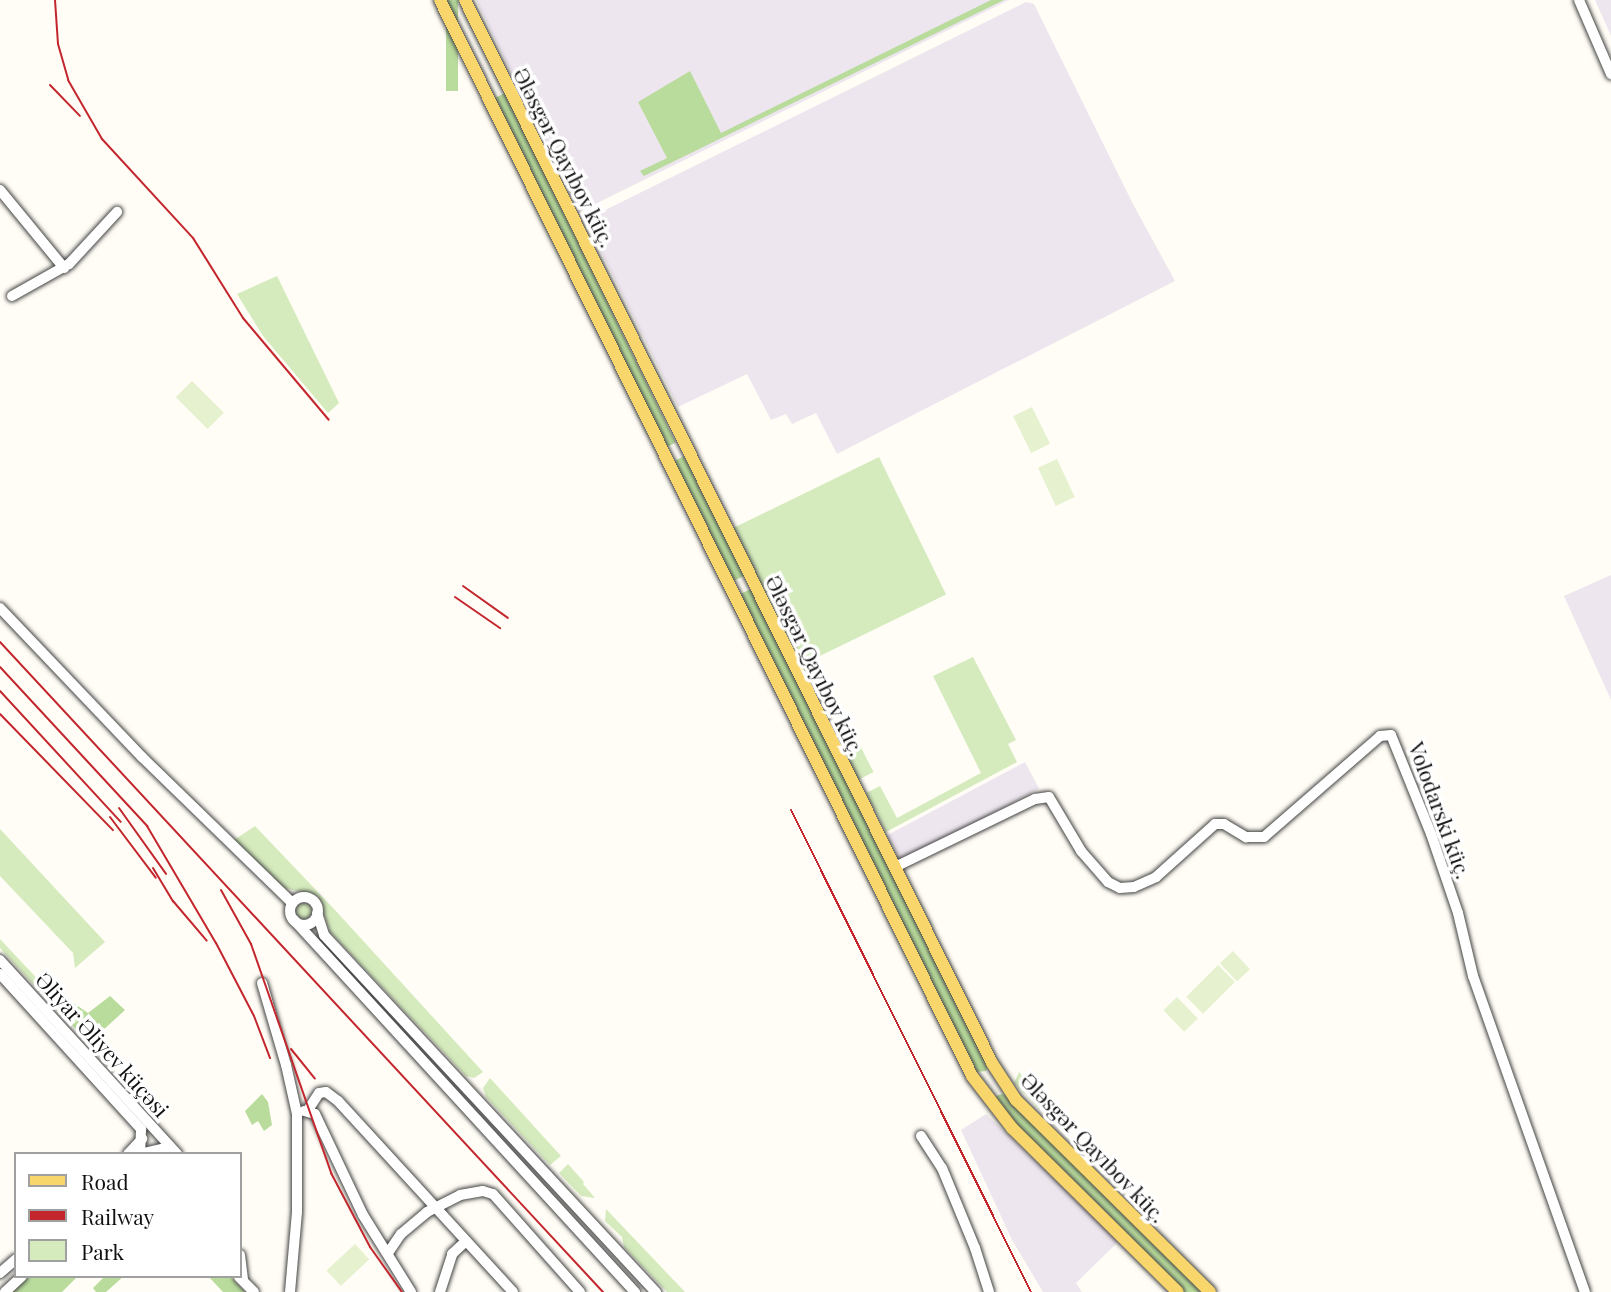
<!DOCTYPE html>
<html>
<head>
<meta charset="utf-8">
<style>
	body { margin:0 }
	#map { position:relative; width:1611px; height:1292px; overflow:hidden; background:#fffdf5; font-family:"Playfair Display",serif }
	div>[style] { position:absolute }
	.industrial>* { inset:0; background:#eee6ef; transform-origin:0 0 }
	.green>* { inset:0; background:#d5ebbd; transform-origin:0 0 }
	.round { border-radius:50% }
	.forest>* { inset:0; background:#b9dc9c; transform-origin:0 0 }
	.pitch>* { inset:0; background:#e6f2cf; transform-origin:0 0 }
	.roads { filter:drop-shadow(0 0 2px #444) drop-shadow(0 0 2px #444) }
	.minor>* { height:10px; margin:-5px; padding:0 5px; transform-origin:5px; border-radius:5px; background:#fff }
	.minor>.ring { margin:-5px; padding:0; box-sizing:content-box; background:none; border:10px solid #fff; border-radius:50% }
	.major>* { height:12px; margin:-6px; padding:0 6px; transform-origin:6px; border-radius:6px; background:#f9d66b }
	.rail>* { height:2px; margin:-1px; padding:0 1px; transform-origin:1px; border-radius:1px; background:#c4262e }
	span { translate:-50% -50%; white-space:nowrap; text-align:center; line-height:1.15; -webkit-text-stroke:7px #fff; paint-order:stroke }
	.street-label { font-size:21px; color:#111 }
	.legend { position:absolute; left:14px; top:1152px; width:228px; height:126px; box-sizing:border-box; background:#fff; border:2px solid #a0a0a0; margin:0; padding:9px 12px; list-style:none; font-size:21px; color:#111 }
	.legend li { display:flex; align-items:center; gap:14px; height:35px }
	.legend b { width:35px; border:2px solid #a0a0a0 }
</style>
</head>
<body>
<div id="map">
	<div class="industrial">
		<div style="clip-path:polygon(476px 0,1009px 0,579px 212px)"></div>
		<div style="clip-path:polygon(1595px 0,1611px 0,1611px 36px)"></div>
		<div style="clip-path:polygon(1026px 2px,1034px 4px,1133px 204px,1175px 281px,837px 454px,816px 413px,792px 424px,786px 414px,771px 420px,747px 374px,678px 407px,585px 220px)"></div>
		<div style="clip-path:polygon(1611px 575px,1611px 700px,1564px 596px)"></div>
		<div style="left:1025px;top:762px;width:30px;height:156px;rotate:62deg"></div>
		<div style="clip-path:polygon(986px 1114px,1119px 1241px,1076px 1283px,1082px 1292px,1043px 1292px,1012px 1240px,961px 1130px)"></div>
	</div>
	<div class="green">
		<div style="clip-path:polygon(277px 276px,339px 403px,328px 413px,263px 336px,237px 294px)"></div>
		<div style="left:879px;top:457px;width:153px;height:165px;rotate:64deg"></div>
		<div style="clip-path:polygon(973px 657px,1016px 740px,1008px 744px,1017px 762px,886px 832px,866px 793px,880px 786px,897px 818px,981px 773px,933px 676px)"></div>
		<div style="left:849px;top:724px;width:54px;height:17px;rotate:63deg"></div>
		<div style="clip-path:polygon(255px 826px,335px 910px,483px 1072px,474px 1078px,466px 1076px,330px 932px,318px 896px,284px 888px,234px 840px)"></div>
		<div style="clip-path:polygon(0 829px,105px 942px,75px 968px,73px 953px,0 876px)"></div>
		<div class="round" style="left:296px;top:903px;width:16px;height:16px"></div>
		<div style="clip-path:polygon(0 939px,46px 988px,43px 995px,0 948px)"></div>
		<div style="clip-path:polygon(1019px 1072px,1043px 1098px,1040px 1110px,1014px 1083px)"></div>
		<div style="clip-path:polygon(490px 1078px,561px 1156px,550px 1165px,486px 1097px,483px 1088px)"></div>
		<div style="clip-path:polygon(568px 1164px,584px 1182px,583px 1184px,595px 1198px,581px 1196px,559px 1173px)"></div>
		<div style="clip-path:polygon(606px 1209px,685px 1292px,667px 1292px,624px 1247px,622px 1237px,605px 1221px)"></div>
	</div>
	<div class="forest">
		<div style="left:446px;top:0;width:12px;height:91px"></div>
		<div style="clip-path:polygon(991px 0,1004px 0,644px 176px,640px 171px,667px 158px,638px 102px,690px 71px,721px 133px)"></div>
		<div style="left:505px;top:93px;width:389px;height:13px;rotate:64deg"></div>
		<div style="left:684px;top:456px;width:134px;height:13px;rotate:63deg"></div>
		<div style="clip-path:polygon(751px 589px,988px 1066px,986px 1071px,976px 1072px,738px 595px)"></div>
		<div style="clip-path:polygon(59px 993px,88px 1013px,110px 996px,125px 1010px,88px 1044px,56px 1006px)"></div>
		<div style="clip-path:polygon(262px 1094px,268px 1102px,272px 1125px,264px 1131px,258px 1121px,252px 1125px,245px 1111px)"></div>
		<div style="clip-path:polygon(1002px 1094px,1006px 1096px,1202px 1292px,1183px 1292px,1009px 1120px,996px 1101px,996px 1096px)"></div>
		<div style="clip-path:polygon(29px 1276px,78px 1276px,62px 1292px,12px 1292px)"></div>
		<div style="clip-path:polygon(105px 1276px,124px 1276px,106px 1292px,96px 1292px,93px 1288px)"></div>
		<div style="clip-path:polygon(208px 1276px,230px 1276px,245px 1292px,223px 1292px)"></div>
	</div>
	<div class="pitch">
		<div style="left:192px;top:381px;width:45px;height:23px;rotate:45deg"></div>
		<div style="left:1032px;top:407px;width:41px;height:21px;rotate:64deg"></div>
		<div style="left:1057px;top:459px;width:42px;height:21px;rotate:65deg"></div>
		<div style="left:1233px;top:951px;width:25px;height:18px;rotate:47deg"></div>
		<div style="left:1218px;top:965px;width:24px;height:45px;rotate:45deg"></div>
		<div style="left:1177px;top:997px;width:30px;height:19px;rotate:46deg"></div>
		<div style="left:355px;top:1244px;width:21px;height:39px;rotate:47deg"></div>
	</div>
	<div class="roads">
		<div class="minor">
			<div style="left:1579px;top:0;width:81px;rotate:66.6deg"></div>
			<div style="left:0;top:190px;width:101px;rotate:50.6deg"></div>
			<div style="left:12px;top:296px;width:65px;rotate:-29.3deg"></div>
			<div style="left:69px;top:264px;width:71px;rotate:-47.3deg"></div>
			<div style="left:0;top:608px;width:206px;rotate:46.4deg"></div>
			<div style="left:142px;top:757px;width:209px;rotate:44.2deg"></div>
			<div style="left:895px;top:867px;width:156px;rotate:-25.9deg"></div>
			<div style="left:1035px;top:799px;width:14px;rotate:-8deg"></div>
			<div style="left:1049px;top:797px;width:63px;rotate:59.3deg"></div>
			<div style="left:1081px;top:851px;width:41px;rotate:48.9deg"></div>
			<div style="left:1108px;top:882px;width:13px;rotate:27deg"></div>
			<div style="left:1120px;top:888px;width:14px;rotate:-4deg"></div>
			<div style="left:1134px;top:887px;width:24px;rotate:-24deg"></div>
			<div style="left:1156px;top:877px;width:79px;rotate:-41.9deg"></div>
			<div style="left:1215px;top:824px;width:9px"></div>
			<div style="left:1224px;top:824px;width:26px;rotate:31deg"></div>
			<div style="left:1246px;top:837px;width:18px"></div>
			<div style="left:1264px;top:837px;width:154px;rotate:-41deg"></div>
			<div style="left:1380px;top:736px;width:11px;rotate:-5deg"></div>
			<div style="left:1391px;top:735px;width:107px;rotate:68deg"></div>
			<div style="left:1431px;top:834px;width:83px;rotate:71.1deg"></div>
			<div style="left:1458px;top:913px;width:65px;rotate:76.6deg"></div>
			<div style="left:1473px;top:976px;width:335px;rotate:70.5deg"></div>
			<div class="ring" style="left:290px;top:897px;width:18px;height:18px"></div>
			<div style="left:317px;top:913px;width:23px;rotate:72deg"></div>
			<div style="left:324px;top:935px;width:488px;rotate:47.1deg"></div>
			<div style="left:294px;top:920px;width:505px;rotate:47.49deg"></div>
			<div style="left:0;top:960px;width:263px;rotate:47.6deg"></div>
			<div style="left:0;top:974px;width:210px;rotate:47.7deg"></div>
			<div style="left:141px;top:1129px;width:25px;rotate:92deg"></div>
			<div style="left:262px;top:983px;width:85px;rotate:73.7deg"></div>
			<div style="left:286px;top:1065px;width:50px;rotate:77.3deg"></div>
			<div style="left:297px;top:1114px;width:98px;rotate:90deg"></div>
			<div style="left:297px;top:1212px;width:80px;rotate:95deg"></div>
			<div style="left:308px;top:1110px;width:20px;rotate:-57deg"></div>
			<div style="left:319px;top:1093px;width:7px;rotate:-8deg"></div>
			<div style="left:326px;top:1092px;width:15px;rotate:37deg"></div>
			<div style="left:338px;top:1101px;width:259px;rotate:47.5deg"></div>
			<div style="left:304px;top:1111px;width:11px;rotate:15deg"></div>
			<div style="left:315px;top:1114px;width:112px;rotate:64.6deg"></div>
			<div style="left:363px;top:1215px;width:91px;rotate:58.1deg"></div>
			<div style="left:921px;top:1136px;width:38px;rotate:57deg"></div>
			<div style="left:942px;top:1168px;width:87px;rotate:67.6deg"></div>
			<div style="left:975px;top:1248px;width:46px;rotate:72.3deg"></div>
			<div style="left:128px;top:1154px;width:21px;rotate:-47deg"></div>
			<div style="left:139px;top:1154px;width:32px;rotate:-13deg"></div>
			<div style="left:388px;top:1253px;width:23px;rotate:-56deg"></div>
			<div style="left:401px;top:1234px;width:34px;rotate:-40deg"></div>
			<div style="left:427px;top:1212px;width:37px;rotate:-27deg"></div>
			<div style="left:460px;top:1195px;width:23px;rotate:-10deg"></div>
			<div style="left:483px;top:1191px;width:10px;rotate:17deg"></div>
			<div style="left:493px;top:1194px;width:131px;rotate:48.4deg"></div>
			<div style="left:240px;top:1255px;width:25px;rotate:83deg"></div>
			<div style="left:0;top:1273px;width:21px;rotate:-41deg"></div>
			<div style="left:239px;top:1277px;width:21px;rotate:45deg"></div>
			<div style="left:5px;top:1292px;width:23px;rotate:-43deg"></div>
			<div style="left:440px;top:1292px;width:40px;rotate:-72deg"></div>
			<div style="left:452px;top:1254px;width:19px;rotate:-43deg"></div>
		</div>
		<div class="major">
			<div style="left:440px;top:0;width:1200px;rotate:63.69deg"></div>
			<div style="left:972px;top:1076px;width:66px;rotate:52.4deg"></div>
			<div style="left:1012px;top:1128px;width:233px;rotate:44.7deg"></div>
			<div style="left:465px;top:0;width:1186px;rotate:63.63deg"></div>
			<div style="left:992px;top:1063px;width:44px;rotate:57deg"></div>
			<div style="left:1016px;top:1100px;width:273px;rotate:44.7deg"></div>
		</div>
	</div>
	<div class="rail">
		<div style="left:55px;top:0;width:44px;rotate:86.1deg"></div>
		<div style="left:58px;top:44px;width:37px;rotate:74deg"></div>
		<div style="left:68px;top:80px;width:68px;rotate:60deg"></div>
		<div style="left:102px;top:139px;width:134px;rotate:47.4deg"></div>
		<div style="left:193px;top:238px;width:94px;rotate:58deg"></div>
		<div style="left:243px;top:318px;width:133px;rotate:49.9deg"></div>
		<div style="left:50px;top:85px;width:43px;rotate:45.9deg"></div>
		<div style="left:463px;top:586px;width:55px;rotate:35.4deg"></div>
		<div style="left:455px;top:597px;width:55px;rotate:34.6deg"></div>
		<div style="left:0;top:642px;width:887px;rotate:47.15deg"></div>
		<div style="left:0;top:667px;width:217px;rotate:47.2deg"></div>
		<div style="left:147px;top:826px;width:136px;rotate:59.5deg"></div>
		<div style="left:216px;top:943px;width:82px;rotate:62.5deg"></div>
		<div style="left:254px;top:1016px;width:45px;rotate:69.1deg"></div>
		<div style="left:0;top:691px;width:178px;rotate:47.3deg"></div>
		<div style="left:0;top:714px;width:162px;rotate:45.8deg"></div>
		<div style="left:119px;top:808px;width:81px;rotate:54.5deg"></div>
		<div style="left:791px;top:810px;width:538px;rotate:63.53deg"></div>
		<div style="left:110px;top:817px;width:76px;rotate:53deg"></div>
		<div style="left:153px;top:868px;width:39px;rotate:59deg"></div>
		<div style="left:173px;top:901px;width:52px;rotate:49.6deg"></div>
		<div style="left:221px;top:890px;width:62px;rotate:60.9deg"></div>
		<div style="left:251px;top:944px;width:243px;rotate:70.7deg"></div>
		<div style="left:331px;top:1173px;width:84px;rotate:62.2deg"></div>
		<div style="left:370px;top:1247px;width:55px;rotate:54.6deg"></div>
		<div style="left:291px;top:1049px;width:38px;rotate:51deg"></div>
	</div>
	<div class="street-label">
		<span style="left:565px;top:157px;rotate:63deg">Ələsgər Qayıbov küç.</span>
		<span style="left:816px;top:665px;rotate:64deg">Ələsgər Qayıbov küç.</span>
		<span style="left:1441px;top:810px;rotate:70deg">Volodarski küç.</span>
		<span style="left:103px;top:1044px;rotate:48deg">Əliyar Əliyev küçəsi</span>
		<span style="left:1094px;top:1147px;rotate:46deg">Ələsgər Qayıbov küç.</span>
	</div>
	<ul class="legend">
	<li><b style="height:9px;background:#f9d66b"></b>Road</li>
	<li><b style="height:9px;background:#c4262e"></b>Railway</li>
	<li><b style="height:19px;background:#d5ebbd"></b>Park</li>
	</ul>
</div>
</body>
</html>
